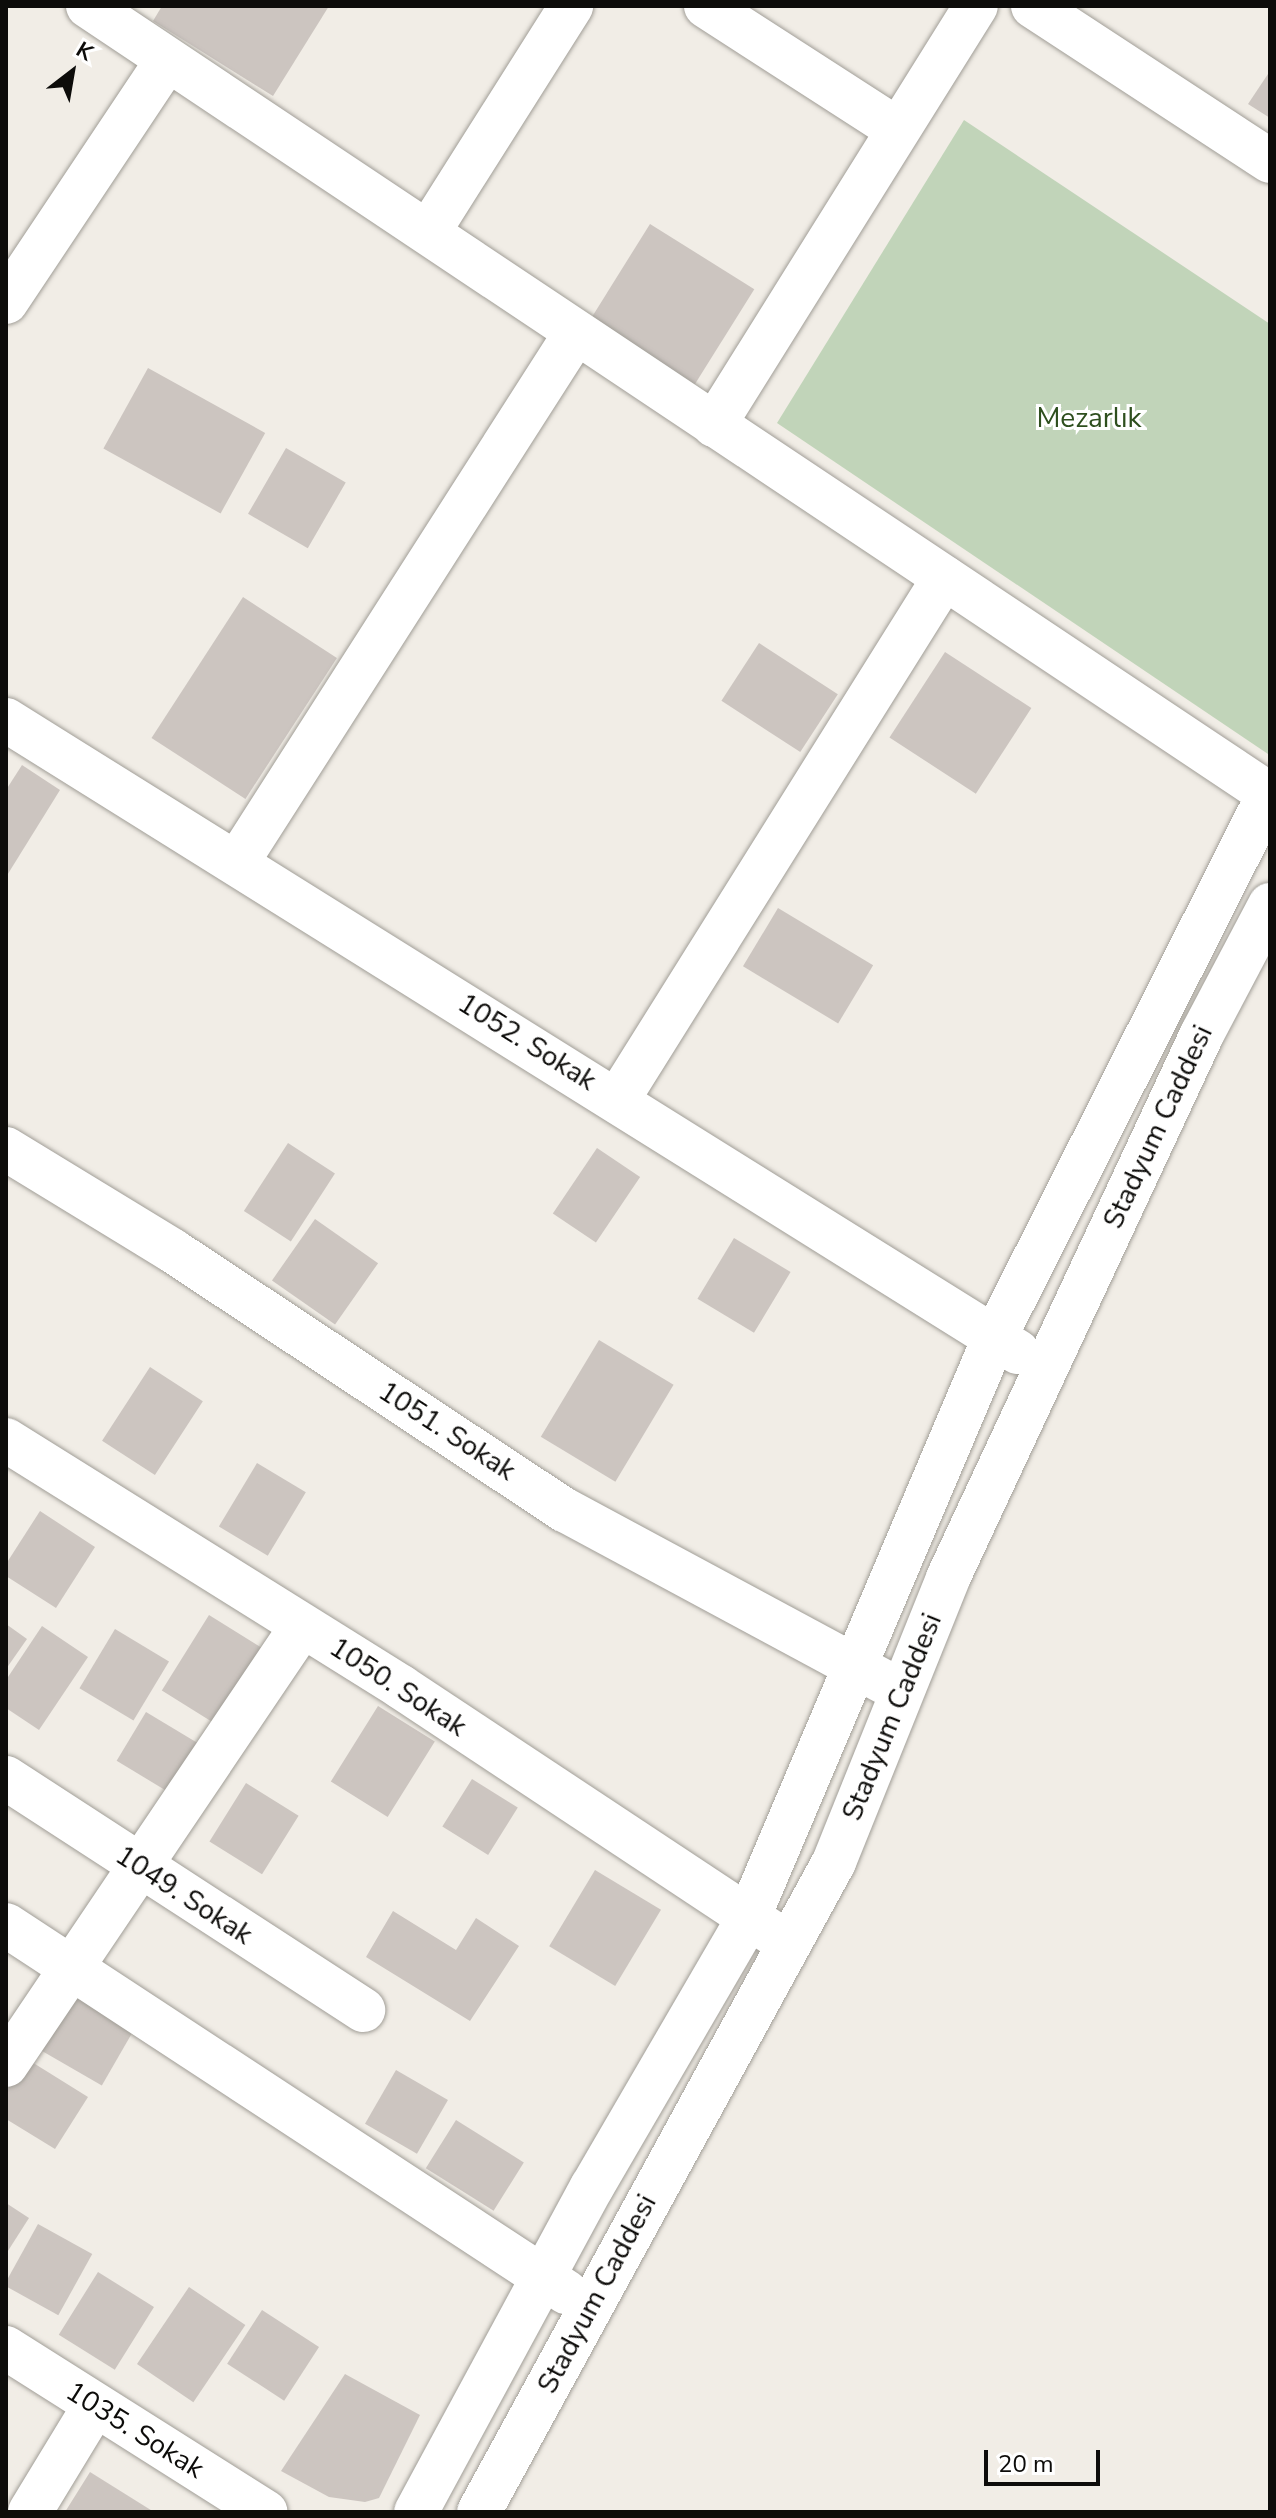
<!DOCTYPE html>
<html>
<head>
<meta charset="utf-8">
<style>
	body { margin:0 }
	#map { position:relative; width:1276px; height:2518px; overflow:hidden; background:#f1ede6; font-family:"Nunito Sans",sans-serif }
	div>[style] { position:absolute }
	.green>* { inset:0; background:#c1d4b9 }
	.building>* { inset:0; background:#ccc5c0; transform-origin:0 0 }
	.roads { filter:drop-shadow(0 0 2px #a19e97) drop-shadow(0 0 2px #a19e97) }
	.minor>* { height:44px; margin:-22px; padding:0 22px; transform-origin:22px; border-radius:22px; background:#fff }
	span { translate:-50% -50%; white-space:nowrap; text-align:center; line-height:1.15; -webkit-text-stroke:6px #fff; paint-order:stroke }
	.park-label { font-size:28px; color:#2e4f1e }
	.street-label { font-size:28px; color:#0d0c0a }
	.frame { position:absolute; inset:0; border:8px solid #0d0c0a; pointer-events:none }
	.north { position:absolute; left:32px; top:32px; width:80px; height:80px; -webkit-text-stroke:6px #fff; paint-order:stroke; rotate:31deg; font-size:22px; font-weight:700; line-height:32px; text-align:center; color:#0d0c0a }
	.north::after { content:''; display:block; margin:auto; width:28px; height:36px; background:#0d0c0a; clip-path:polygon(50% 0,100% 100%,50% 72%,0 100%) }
	.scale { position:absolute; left:984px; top:2450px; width:116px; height:36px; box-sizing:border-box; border:4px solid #0d0c0a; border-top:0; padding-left:10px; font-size:24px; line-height:28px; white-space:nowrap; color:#0d0c0a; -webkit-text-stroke:6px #fff; paint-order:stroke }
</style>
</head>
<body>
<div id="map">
	<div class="green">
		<div style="clip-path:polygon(964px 120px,1270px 324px,1268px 754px,777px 423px)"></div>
	</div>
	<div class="building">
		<div style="clip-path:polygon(162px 6px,329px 6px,273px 96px,153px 21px)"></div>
		<div style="clip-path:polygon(1270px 71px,1270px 118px,1248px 104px)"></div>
		<div style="left:650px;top:224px;width:123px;height:114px;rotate:32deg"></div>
		<div style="left:148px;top:368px;width:134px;height:92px;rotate:29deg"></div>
		<div style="left:286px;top:448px;width:69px;height:76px;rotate:30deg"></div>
		<div style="left:243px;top:597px;width:112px;height:168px;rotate:33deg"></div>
		<div style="left:759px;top:643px;width:94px;height:69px;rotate:33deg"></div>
		<div style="left:945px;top:652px;width:103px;height:102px;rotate:33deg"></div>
		<div style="clip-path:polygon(22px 765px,60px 790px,6px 877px,6px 790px)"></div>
		<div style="left:778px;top:908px;width:111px;height:68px;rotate:31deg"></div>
		<div style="left:288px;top:1143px;width:56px;height:81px;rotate:33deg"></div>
		<div style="left:597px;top:1148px;width:52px;height:79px;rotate:34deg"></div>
		<div style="left:315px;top:1219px;width:77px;height:75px;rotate:35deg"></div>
		<div style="left:734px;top:1238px;width:66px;height:71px;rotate:31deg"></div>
		<div style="left:599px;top:1340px;width:87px;height:113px;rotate:31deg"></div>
		<div style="left:150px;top:1367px;width:63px;height:88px;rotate:33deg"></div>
		<div style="left:257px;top:1463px;width:57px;height:74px;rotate:31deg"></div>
		<div style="clip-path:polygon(40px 1511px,95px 1547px,56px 1608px,6px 1576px,6px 1564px)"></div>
		<div style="left:209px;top:1615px;width:68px;height:89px;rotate:32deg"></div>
		<div style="clip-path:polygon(6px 1624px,27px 1639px,6px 1669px)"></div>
		<div style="clip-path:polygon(42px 1626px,88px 1657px,39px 1730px,6px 1708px,6px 1680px)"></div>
		<div style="left:115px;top:1629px;width:63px;height:69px;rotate:31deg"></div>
		<div style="left:378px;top:1706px;width:67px;height:89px;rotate:32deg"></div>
		<div style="left:146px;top:1712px;width:68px;height:57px;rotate:31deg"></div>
		<div style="left:472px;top:1779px;width:54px;height:56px;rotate:32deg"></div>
		<div style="left:246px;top:1783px;width:62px;height:69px;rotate:32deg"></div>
		<div style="left:595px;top:1870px;width:77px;height:89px;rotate:31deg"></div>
		<div style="clip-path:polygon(393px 1911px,456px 1950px,476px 1918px,519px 1946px,470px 2021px,366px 1957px)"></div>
		<div style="left:68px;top:1992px;width:76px;height:64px;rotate:30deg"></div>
		<div style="clip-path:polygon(27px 2059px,88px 2097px,55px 2149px,6px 2119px,6px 2092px)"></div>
		<div style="left:396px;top:2070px;width:60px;height:62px;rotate:30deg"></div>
		<div style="left:456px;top:2120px;width:80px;height:57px;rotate:32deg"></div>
		<div style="clip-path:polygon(6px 2203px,29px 2218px,6px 2254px)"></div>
		<div style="left:38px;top:2224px;width:62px;height:70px;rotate:29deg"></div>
		<div style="left:98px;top:2272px;width:66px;height:74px;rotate:32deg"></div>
		<div style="left:189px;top:2287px;width:68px;height:93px;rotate:34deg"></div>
		<div style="left:262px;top:2310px;width:68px;height:64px;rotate:33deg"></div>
		<div style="clip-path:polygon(345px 2374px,420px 2415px,379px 2498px,365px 2502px,329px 2497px,281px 2471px)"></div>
		<div style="clip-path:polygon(90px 2472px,154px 2512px,65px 2512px)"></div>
	</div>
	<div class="roads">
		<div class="minor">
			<div style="left:88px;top:6px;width:1421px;rotate:33.72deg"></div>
			<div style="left:706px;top:6px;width:227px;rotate:32.8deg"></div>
			<div style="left:1033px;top:6px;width:283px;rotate:33.2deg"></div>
			<div style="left:429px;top:231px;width:266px;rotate:-57.7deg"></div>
			<div style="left:6px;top:302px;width:288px;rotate:-56.3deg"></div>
			<div style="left:714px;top:425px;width:494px;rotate:-58deg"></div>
			<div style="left:6px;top:720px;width:1193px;rotate:31.99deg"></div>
			<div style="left:238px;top:861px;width:626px;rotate:-57.4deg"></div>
			<div style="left:618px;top:1099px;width:615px;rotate:-57.96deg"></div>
			<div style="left:6px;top:1149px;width:196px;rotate:31.4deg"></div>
			<div style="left:173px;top:1251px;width:470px;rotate:33.5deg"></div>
			<div style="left:565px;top:1510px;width:362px;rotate:28.3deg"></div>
			<div style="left:6px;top:1440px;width:466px;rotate:32deg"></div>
			<div style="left:401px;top:1687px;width:446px;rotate:33.5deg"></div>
			<div style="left:6px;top:1778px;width:426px;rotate:33deg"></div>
			<div style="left:6px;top:1925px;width:670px;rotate:33.24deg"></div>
			<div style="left:6px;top:2065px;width:529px;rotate:-56.01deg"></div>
			<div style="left:6px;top:2348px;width:307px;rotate:32.3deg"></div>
			<div style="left:30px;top:2512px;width:125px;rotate:-58.7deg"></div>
			<div style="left:416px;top:2512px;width:370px;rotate:-61.6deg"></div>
			<div style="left:592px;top:2187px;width:308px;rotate:-59.8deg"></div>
			<div style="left:747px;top:1921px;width:630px;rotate:-67.02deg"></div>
			<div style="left:993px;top:1341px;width:615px;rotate:-63.23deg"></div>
			<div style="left:479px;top:2512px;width:741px;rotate:-61.36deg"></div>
			<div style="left:834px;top:1862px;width:306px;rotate:-68.1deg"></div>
			<div style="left:948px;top:1578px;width:600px;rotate:-64.97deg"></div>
			<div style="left:1202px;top:1034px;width:146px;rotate:-62.2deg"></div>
		</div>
	</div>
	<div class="park-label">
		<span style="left:1089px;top:418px">Mezarlık</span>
	</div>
	<div class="street-label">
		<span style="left:527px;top:1042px;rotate:32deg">1052. Sokak</span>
		<span style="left:1158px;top:1127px;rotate:-65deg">Stadyum Caddesi</span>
		<span style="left:447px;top:1431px;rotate:33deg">1051. Sokak</span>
		<span style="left:398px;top:1687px;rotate:33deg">1050. Sokak</span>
		<span style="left:892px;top:1717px;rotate:-68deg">Stadyum Caddesi</span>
		<span style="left:184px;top:1895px;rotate:33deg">1049. Sokak</span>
		<span style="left:597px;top:2294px;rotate:-62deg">Stadyum Caddesi</span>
		<span style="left:135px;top:2430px;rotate:32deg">1035. Sokak</span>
	</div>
	<div class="frame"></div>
	<div class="north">K</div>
	<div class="scale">20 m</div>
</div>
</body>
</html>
